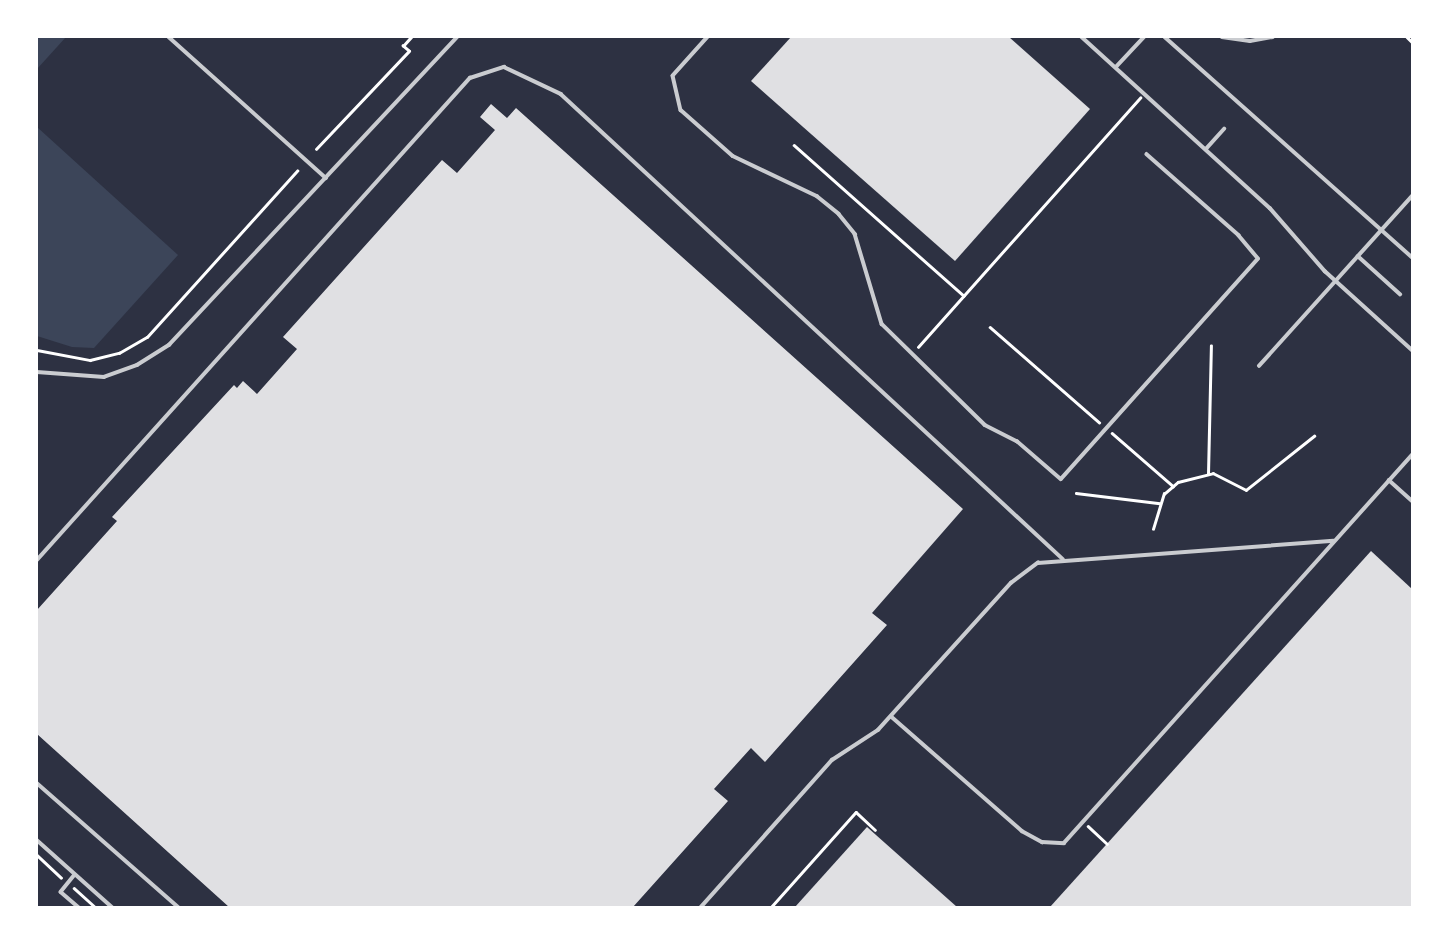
<!DOCTYPE html>
<html>
<head>
<meta charset="utf-8">
<style>
	body { margin:0 }
	#map { position:relative; width:1449px; height:944px; overflow:hidden; background:#2d3142; font-family:"PT Sans Narrow",sans-serif }
	div>[style] { position:absolute }
	.green>* { inset:0; background:#3c4559 }
	.building>* { inset:0; background:#e0e0e3 }
	.path>* { height:2.5px; margin:-1.25px; padding:0 1.25px; transform-origin:1.25px; border-radius:1.25px; background:#fff }
	.service>* { height:3.5px; margin:-1.75px; padding:0 1.75px; transform-origin:1.75px; border-radius:1.75px; background:#caccd0 }
	span { translate:-50% -50%; white-space:nowrap; text-align:center; line-height:1.15; -webkit-text-stroke:5px #fff; paint-order:stroke }
	.frame { position:absolute; inset:0; border:38px solid #fff; pointer-events:none }
</style>
</head>
<body>
<div id="map">
	<div class="green">
		<div style="clip-path:polygon(37px 37px,66px 37px,37px 69px)"></div>
		<div style="clip-path:polygon(37px 127px,178px 255px,94px 348px,72px 347px,37px 336px)"></div>
	</div>
	<div class="building">
		<div style="clip-path:polygon(791px 37px,1009px 37px,1090px 109px,955px 261px,751px 81px)"></div>
		<div style="clip-path:polygon(491px 104px,507px 118px,516px 108px,963px 509px,872px 613px,887px 625px,765px 762px,751px 748px,714px 789px,728px 801px,633px 907px,229px 907px,37px 734px,37px 610px,117px 521px,112px 517px,234px 385px,237px 388px,243px 381px,257px 394px,297px 349px,283px 337px,442px 160px,457px 173px,495px 130px,480px 117px)"></div>
		<div style="clip-path:polygon(1371px 551px,1412px 589px,1412px 907px,1050px 907px)"></div>
		<div style="clip-path:polygon(867px 827px,957px 907px,795px 907px)"></div>
	</div>
	<div class="path">
		<div style="left:1407px;top:37px;width:7px;rotate:45deg"></div>
		<div style="left:794px;top:145px;width:227px;rotate:41.6deg"></div>
		<div style="left:316px;top:149px;width:135px;rotate:-46.5deg"></div>
		<div style="left:409px;top:51px;width:8px;rotate:-140deg"></div>
		<div style="left:403px;top:46px;width:12px;rotate:-48deg"></div>
		<div style="left:990px;top:327px;width:145px;rotate:41.1deg"></div>
		<div style="left:918px;top:347px;width:334px;rotate:-48.3deg"></div>
		<div style="left:37px;top:350px;width:54px;rotate:10.7deg"></div>
		<div style="left:90px;top:360px;width:30px;rotate:-14deg"></div>
		<div style="left:119px;top:353px;width:32px;rotate:-30deg"></div>
		<div style="left:147px;top:337px;width:224px;rotate:-47.9deg"></div>
		<div style="left:1112px;top:433px;width:81px;rotate:41deg"></div>
		<div style="left:1208px;top:474px;width:128px;rotate:-88.7deg"></div>
		<div style="left:1076px;top:493px;width:84px;rotate:6.9deg"></div>
		<div style="left:1153px;top:529px;width:37px;rotate:-73deg"></div>
		<div style="left:1164px;top:494px;width:18px;rotate:-41deg"></div>
		<div style="left:1178px;top:482px;width:36px;rotate:-14deg"></div>
		<div style="left:1213px;top:473px;width:37px;rotate:27deg"></div>
		<div style="left:1246px;top:490px;width:87px;rotate:-38.5deg"></div>
		<div style="left:1088px;top:826px;width:26px;rotate:43deg"></div>
		<div style="left:37px;top:855px;width:33px;rotate:43deg"></div>
		<div style="left:74px;top:888px;width:28px;rotate:42deg"></div>
		<div style="left:771px;top:907px;width:127px;rotate:-48.2deg"></div>
		<div style="left:856px;top:812px;width:26px;rotate:43deg"></div>
	</div>
	<div class="service">
		<div style="left:169px;top:37px;width:211px;rotate:41.9deg"></div>
		<div style="left:708px;top:37px;width:52px;rotate:131.9deg"></div>
		<div style="left:673px;top:76px;width:35px;rotate:77deg"></div>
		<div style="left:681px;top:110px;width:69px;rotate:41.5deg"></div>
		<div style="left:733px;top:156px;width:93px;rotate:25.5deg"></div>
		<div style="left:817px;top:196px;width:28px;rotate:39deg"></div>
		<div style="left:839px;top:214px;width:26px;rotate:51deg"></div>
		<div style="left:855px;top:234px;width:94px;rotate:73.3deg"></div>
		<div style="left:882px;top:324px;width:144px;rotate:44.4deg"></div>
		<div style="left:985px;top:425px;width:36px;rotate:27deg"></div>
		<div style="left:1017px;top:441px;width:58px;rotate:40.8deg"></div>
		<div style="left:1061px;top:479px;width:295px;rotate:-48.2deg"></div>
		<div style="left:1258px;top:259px;width:30px;rotate:-130deg"></div>
		<div style="left:1239px;top:236px;width:123px;rotate:-138.6deg"></div>
		<div style="left:1082px;top:37px;width:254px;rotate:42.3deg"></div>
		<div style="left:1270px;top:208px;width:84px;rotate:48.9deg"></div>
		<div style="left:1325px;top:271px;width:118px;rotate:42.2deg"></div>
		<div style="left:1165px;top:37px;width:331px;rotate:41.7deg"></div>
		<div style="left:1222px;top:37px;width:28px;rotate:8deg"></div>
		<div style="left:1250px;top:41px;width:23px;rotate:-10deg"></div>
		<div style="left:1116px;top:67px;width:41px;rotate:-47deg"></div>
		<div style="left:1206px;top:149px;width:27px;rotate:-48deg"></div>
		<div style="left:1358px;top:256px;width:57px;rotate:42.1deg"></div>
		<div style="left:1259px;top:366px;width:229px;rotate:-48deg"></div>
		<div style="left:37px;top:372px;width:67px;rotate:4.3deg"></div>
		<div style="left:104px;top:377px;width:35px;rotate:-20deg"></div>
		<div style="left:137px;top:365px;width:38px;rotate:-32deg"></div>
		<div style="left:169px;top:345px;width:422px;rotate:-46.9deg"></div>
		<div style="left:1389px;top:480px;width:31px;rotate:42deg"></div>
		<div style="left:37px;top:560px;width:648px;rotate:-48.07deg"></div>
		<div style="left:470px;top:78px;width:36px;rotate:-18deg"></div>
		<div style="left:504px;top:67px;width:63px;rotate:25.3deg"></div>
		<div style="left:561px;top:94px;width:684px;rotate:42.81deg"></div>
		<div style="left:892px;top:717px;width:173px;rotate:41.2deg"></div>
		<div style="left:1022px;top:831px;width:23px;rotate:29deg"></div>
		<div style="left:1042px;top:842px;width:22px;rotate:3deg"></div>
		<div style="left:1064px;top:843px;width:521px;rotate:-48.11deg"></div>
		<div style="left:37px;top:783px;width:188px;rotate:41.3deg"></div>
		<div style="left:37px;top:840px;width:101px;rotate:41.8deg"></div>
		<div style="left:75px;top:875px;width:22px;rotate:129deg"></div>
		<div style="left:61px;top:892px;width:23px;rotate:41deg"></div>
		<div style="left:701px;top:907px;width:197px;rotate:-48.3deg"></div>
		<div style="left:832px;top:760px;width:55px;rotate:-33.1deg"></div>
		<div style="left:878px;top:730px;width:198px;rotate:-47.9deg"></div>
		<div style="left:1011px;top:583px;width:34px;rotate:-37deg"></div>
		<div style="left:1038px;top:563px;width:296px;rotate:-4.3deg"></div>
	</div>
	<div class="frame"></div>
</div>
</body>
</html>
